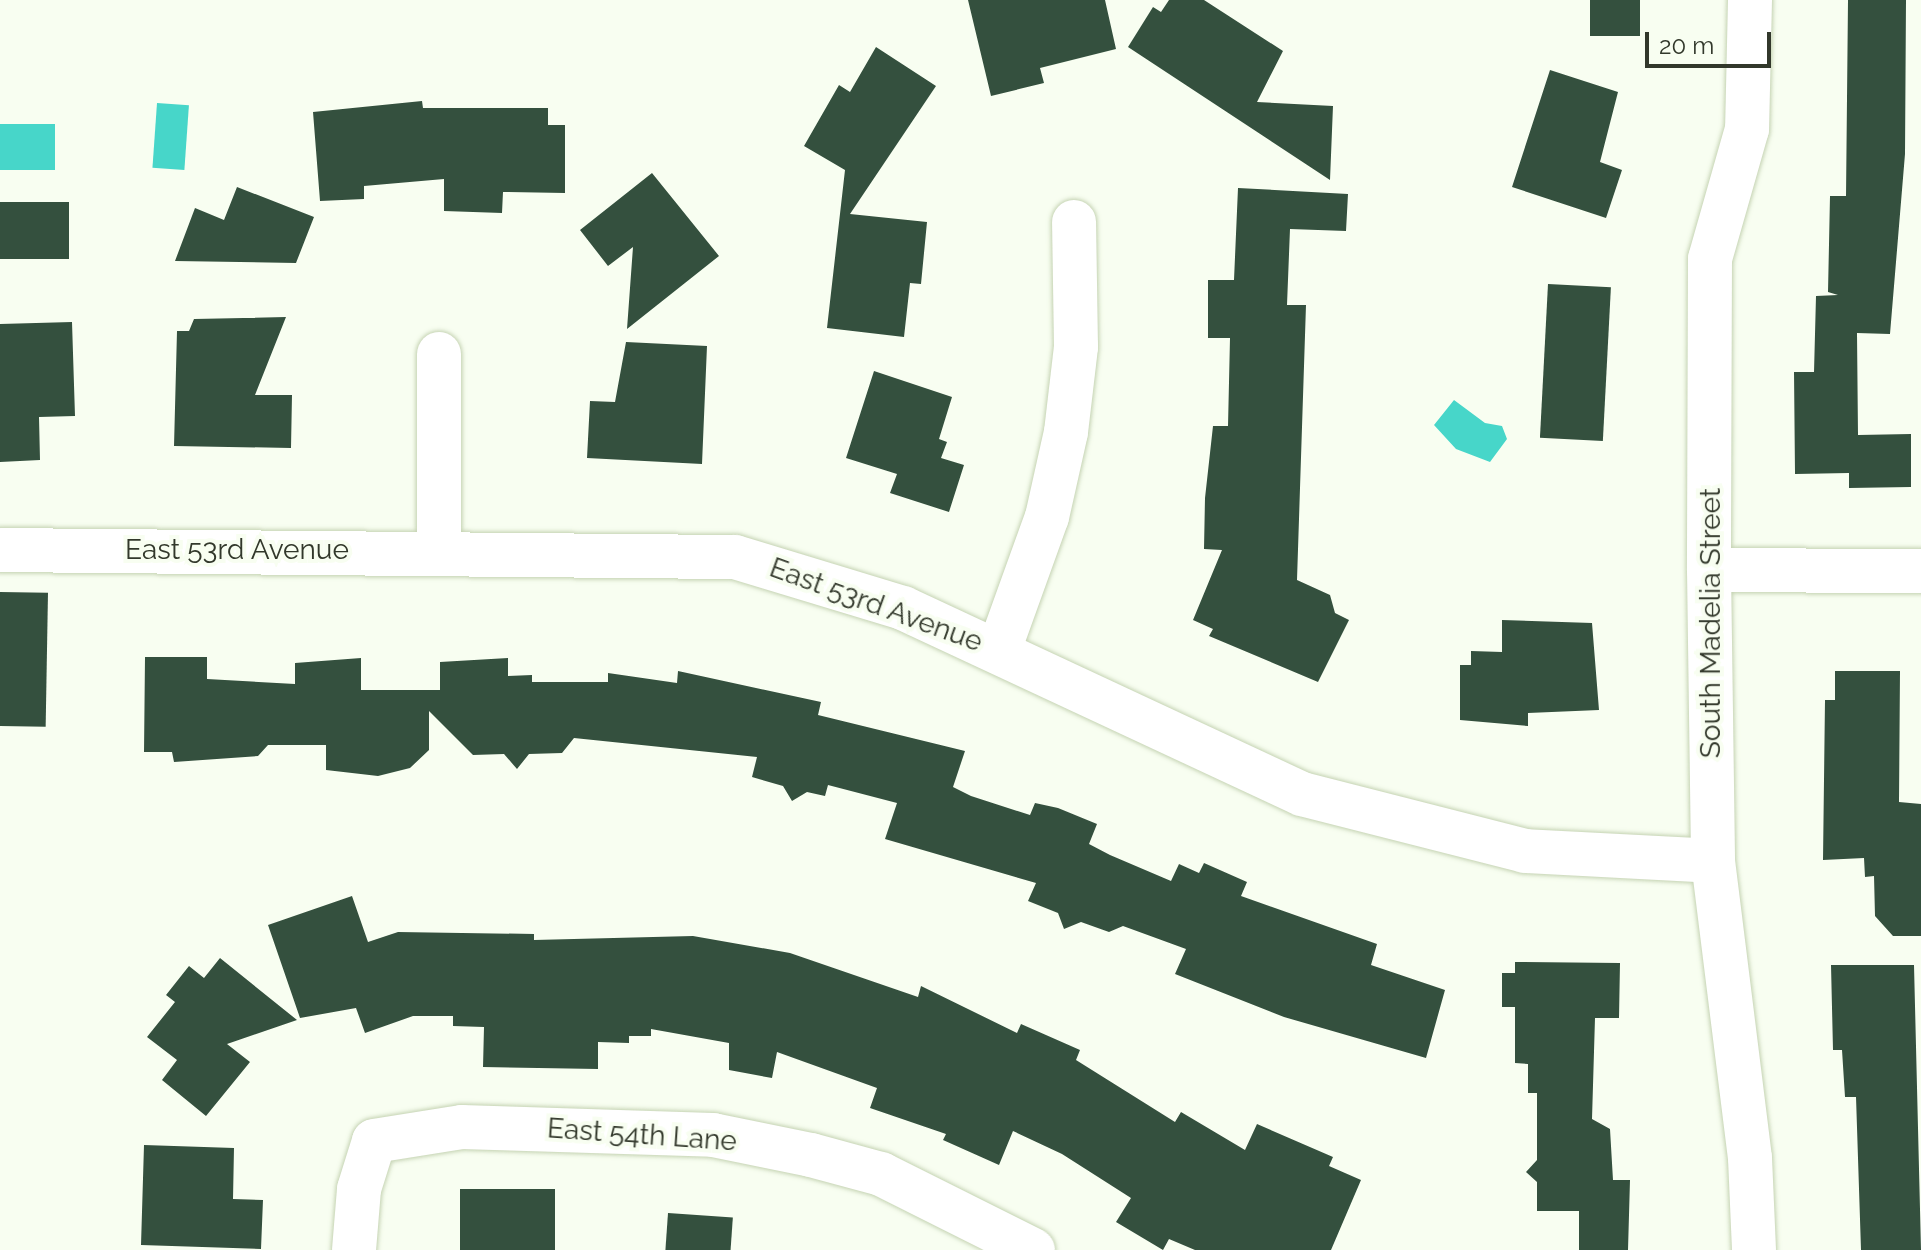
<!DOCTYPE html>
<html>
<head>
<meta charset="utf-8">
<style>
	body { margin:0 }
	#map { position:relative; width:1921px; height:1250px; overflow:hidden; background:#f8fef1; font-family:Raleway,sans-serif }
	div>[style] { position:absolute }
	.water>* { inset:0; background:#47d6c9; transform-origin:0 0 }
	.building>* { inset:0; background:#34503e; transform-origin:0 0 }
	.roads { filter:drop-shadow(0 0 2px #c5d3b3) drop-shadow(0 0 2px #c5d3b3) }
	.minor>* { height:44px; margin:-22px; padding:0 22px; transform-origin:22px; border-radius:22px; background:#fff }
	span { translate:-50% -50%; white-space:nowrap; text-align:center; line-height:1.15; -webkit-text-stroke:8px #f8fef1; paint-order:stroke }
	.street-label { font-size:28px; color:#32382b }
	.scale { position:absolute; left:1645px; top:32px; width:126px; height:36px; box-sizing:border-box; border:4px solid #32382b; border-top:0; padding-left:10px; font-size:24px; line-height:28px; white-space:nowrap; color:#32382b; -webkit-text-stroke:6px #f8fef1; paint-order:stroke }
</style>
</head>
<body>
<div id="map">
	<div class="water">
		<div style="left:157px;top:103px;width:32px;height:65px;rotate:4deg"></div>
		<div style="left:0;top:124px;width:55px;height:46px"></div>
		<div style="clip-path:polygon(1454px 400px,1485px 423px,1502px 426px,1507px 439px,1490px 462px,1456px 449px,1434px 425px)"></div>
	</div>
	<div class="building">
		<div style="clip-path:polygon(968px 0,1105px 0,1116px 49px,1040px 68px,1044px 83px,991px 96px)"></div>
		<div style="clip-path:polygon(1169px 0,1204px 0,1283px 51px,1257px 102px,1333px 106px,1330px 180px,1128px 47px,1153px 7px,1161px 12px)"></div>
		<div style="left:1590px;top:0;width:50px;height:36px"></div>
		<div style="clip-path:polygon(1848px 0,1906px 0,1905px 154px,1890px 334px,1857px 333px,1858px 435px,1911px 434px,1911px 487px,1849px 488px,1849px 473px,1795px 474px,1794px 372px,1814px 372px,1816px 296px,1838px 295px,1828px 292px,1830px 196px,1846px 196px)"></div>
		<div style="clip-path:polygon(876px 47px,936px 86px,850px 214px,927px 222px,921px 284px,910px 283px,904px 337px,827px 328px,845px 170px,804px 146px,839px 85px,850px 92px)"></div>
		<div style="clip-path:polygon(1550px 70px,1618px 92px,1600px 162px,1622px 170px,1606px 218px,1512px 187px)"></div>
		<div style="clip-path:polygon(422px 101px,423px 108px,548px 108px,548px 125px,565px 125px,565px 193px,503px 192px,502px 213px,444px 211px,444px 179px,364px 186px,364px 199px,320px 201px,313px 112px)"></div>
		<div style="clip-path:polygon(652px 173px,719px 256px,627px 329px,633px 247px,608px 266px,580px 230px)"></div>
		<div style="clip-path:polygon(237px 187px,314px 217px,296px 263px,175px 261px,195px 208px,224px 220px)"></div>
		<div style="clip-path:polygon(1238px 188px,1348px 194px,1346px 231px,1290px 229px,1287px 305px,1306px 305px,1297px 580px,1330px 595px,1335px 613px,1349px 620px,1318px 682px,1209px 636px,1213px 629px,1193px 620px,1222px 550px,1204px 549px,1205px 498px,1213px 426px,1228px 426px,1230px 338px,1208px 338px,1208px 280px,1234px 280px)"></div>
		<div style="left:0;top:202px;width:69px;height:57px"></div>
		<div style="left:1548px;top:284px;width:63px;height:154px;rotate:3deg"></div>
		<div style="clip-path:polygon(286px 317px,255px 395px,292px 395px,291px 448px,174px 446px,177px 331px,189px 331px,194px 319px)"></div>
		<div style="clip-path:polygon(72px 322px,75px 416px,39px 417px,40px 460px,0 462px,0 324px)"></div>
		<div style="clip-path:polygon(626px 342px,707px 346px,702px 464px,587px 458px,590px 401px,615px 402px)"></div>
		<div style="clip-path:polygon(874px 371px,952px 397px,939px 439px,947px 442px,941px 458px,964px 465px,949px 512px,890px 493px,897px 474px,846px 458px)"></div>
		<div style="left:0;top:592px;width:48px;height:134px;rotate:1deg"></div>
		<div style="clip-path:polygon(1502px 620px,1592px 623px,1599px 710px,1528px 713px,1528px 726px,1460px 720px,1460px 665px,1471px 665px,1471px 651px,1502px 652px)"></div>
		<div style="clip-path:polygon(145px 657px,207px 657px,207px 679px,295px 684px,295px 663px,361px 658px,361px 690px,440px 690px,440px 662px,508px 658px,508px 676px,532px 675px,532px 682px,608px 682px,608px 673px,677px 683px,678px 671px,821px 702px,818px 715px,965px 751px,953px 787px,971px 796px,1030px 815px,1035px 803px,1058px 808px,1097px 824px,1089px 844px,1110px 855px,1171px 881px,1179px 864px,1199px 873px,1204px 863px,1247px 882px,1241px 896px,1377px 944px,1371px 965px,1445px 990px,1426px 1058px,1284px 1017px,1175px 974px,1186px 949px,1123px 926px,1109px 932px,1081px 922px,1064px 929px,1058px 913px,1028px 901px,1036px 883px,885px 839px,897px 803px,828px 785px,825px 796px,807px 792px,792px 801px,783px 786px,752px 777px,757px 757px,574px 738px,562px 753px,529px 754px,517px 769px,504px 754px,473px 755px,429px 711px,429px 750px,410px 768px,378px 776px,326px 770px,326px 745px,268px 745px,258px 756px,174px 762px,172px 752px,144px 752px)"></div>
		<div style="clip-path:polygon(1835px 671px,1900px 671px,1899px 802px,1921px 804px,1921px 936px,1893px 936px,1875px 916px,1874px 876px,1865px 877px,1864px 858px,1823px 860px,1825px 700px,1835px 700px)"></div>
		<div style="clip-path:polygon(352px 896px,368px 942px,398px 932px,534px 934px,534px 940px,693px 936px,790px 953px,918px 997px,921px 986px,1017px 1033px,1021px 1024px,1080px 1050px,1076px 1060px,1175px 1122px,1181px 1112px,1245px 1150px,1257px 1124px,1333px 1157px,1329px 1166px,1361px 1180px,1331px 1250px,1195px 1250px,1169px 1239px,1163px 1250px,1116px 1222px,1131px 1198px,1062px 1154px,1013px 1131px,999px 1165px,943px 1140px,946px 1134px,870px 1108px,877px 1088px,777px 1052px,772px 1078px,729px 1070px,729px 1043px,651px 1029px,651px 1036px,629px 1036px,629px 1043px,598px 1042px,598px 1069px,483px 1067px,484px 1027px,453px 1026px,453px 1016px,413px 1016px,365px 1033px,356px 1008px,300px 1018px,268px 925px)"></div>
		<div style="clip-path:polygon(220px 958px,297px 1020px,227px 1044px,250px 1062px,206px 1116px,162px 1080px,177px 1060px,147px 1037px,175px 1002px,166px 995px,189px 966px,204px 978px)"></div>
		<div style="clip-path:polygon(1515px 962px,1620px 963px,1619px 1018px,1595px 1018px,1592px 1119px,1610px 1129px,1613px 1180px,1630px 1180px,1628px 1250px,1579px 1250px,1579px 1211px,1537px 1211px,1537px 1182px,1526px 1172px,1537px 1160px,1537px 1093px,1528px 1093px,1528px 1064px,1515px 1063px,1515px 1007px,1502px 1007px,1502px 973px,1515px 973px)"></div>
		<div style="clip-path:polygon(1831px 965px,1914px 965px,1921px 1250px,1861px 1250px,1856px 1097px,1845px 1097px,1842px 1050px,1833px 1050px)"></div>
		<div style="clip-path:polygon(144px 1145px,234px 1148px,233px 1199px,263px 1200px,261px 1249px,141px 1245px)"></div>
		<div style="left:460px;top:1189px;width:95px;height:62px"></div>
		<div style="left:668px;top:1213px;width:65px;height:37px;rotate:4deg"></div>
	</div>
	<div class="roads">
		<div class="minor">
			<div style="left:1750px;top:0;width:129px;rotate:91.3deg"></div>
			<div style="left:1747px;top:129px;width:135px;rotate:105.9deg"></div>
			<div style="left:1710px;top:259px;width:311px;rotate:90.2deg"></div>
			<div style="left:1709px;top:570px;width:291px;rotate:89.2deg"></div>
			<div style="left:1713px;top:861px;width:299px;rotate:82.9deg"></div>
			<div style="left:1750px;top:1158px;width:92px;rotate:87.5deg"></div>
			<div style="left:439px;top:354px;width:196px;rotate:90deg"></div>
			<div style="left:0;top:550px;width:735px;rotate:0.55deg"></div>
			<div style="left:735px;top:557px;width:176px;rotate:16.9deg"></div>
			<div style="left:903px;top:608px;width:440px;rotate:25deg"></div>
			<div style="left:1302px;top:794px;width:230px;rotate:14.3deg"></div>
			<div style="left:1525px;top:851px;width:188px;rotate:3deg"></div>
			<div style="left:1709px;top:570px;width:212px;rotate:0.3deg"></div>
			<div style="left:999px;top:650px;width:141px;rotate:-70.2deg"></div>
			<div style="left:1047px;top:517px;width:87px;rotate:-77.4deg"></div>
			<div style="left:1066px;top:432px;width:86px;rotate:-83.3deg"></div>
			<div style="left:1076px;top:347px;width:125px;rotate:-90.9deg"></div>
			<div style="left:354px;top:1250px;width:61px;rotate:-85.3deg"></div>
			<div style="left:359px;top:1189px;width:50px;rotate:-72.6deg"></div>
			<div style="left:374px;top:1141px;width:89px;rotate:-9deg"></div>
			<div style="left:462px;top:1127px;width:251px;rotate:1.8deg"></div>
			<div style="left:713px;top:1135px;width:100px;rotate:11.5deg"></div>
			<div style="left:811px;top:1155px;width:73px;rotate:15.2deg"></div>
			<div style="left:881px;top:1174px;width:170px;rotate:26.6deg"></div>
		</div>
	</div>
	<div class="street-label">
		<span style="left:237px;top:550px">East 53rd Avenue</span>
		<span style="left:876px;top:605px;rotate:20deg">East 53rd Avenue</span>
		<span style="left:1711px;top:623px;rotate:-90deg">South Madelia Street</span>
		<span style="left:642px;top:1135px;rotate:4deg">East 54th Lane</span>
	</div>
	<div class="scale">20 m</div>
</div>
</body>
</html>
